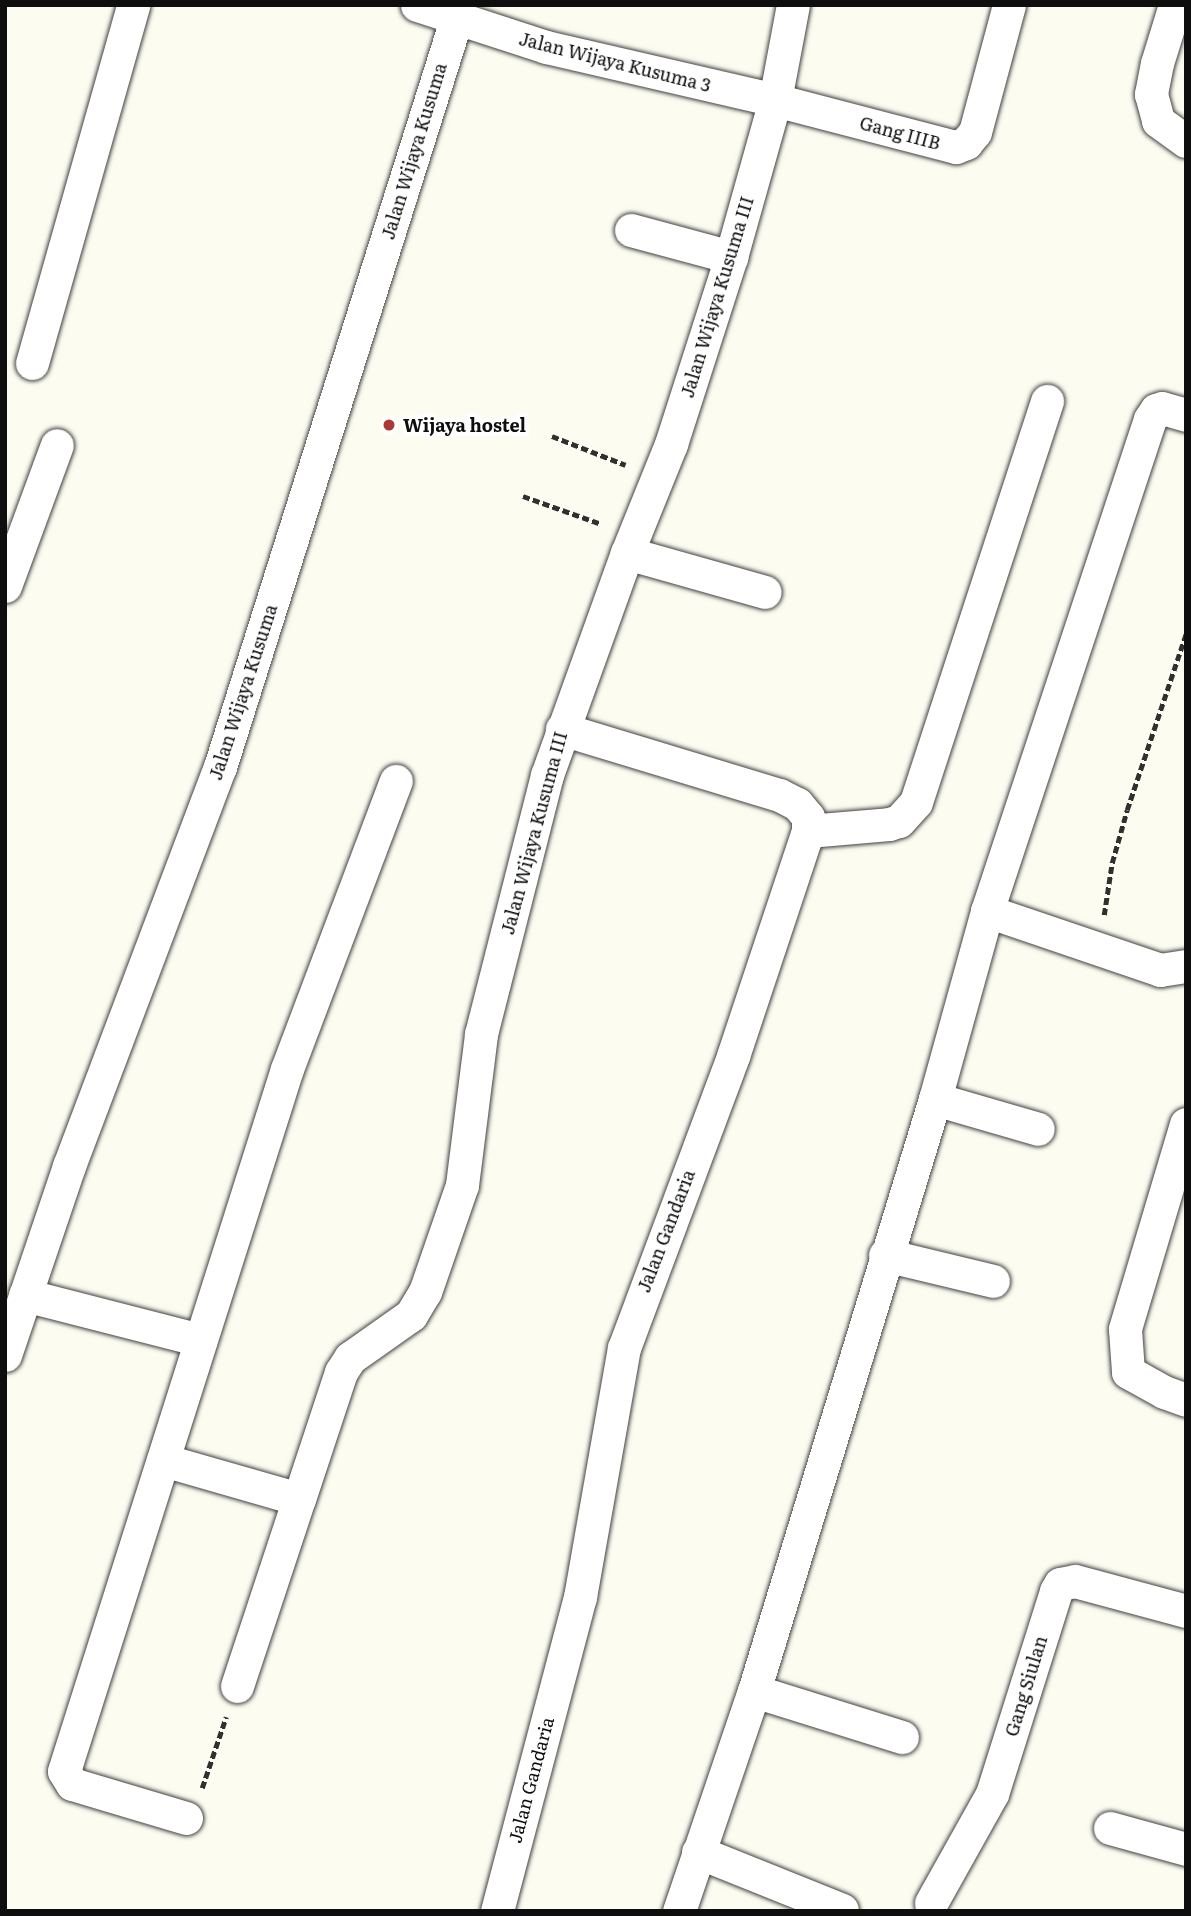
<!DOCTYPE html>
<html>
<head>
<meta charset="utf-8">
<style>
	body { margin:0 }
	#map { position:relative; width:1191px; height:1916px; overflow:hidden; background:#fdfcf1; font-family:Literata,serif }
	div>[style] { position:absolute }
	.path>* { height:4.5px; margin-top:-2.25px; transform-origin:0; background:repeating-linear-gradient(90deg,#303030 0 7px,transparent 0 10.5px) }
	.roads { filter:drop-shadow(0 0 2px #414141) drop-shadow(0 0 2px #414141) }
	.street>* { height:33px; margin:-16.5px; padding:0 16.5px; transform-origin:16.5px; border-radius:16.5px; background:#fff }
	.dots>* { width:19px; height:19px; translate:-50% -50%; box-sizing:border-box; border:4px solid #fff; border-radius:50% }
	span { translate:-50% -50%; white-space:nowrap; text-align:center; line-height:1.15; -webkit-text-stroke:7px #fff; paint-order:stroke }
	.street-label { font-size:18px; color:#0e0e0e }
	.poi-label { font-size:18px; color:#0e0e0e; font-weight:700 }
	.left { translate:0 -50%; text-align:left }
	.frame { position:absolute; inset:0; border:7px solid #0e0e0e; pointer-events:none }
</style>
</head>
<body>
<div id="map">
	<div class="path">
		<div style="left:552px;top:436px;width:79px;rotate:21.4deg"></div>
		<div style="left:523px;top:496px;width:83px;rotate:19.7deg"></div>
		<div style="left:1104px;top:915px;width:53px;rotate:-81.3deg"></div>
		<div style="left:1112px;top:863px;width:55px;rotate:-74.2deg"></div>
		<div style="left:1127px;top:810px;width:186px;rotate:-71.5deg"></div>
		<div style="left:202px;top:1788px;width:75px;rotate:-71.3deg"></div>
	</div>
	<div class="roads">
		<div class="street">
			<div style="left:417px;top:5px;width:136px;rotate:18deg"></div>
			<div style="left:546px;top:47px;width:235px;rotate:13deg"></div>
			<div style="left:775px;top:100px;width:187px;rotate:14.6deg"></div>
			<div style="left:956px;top:147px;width:11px;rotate:-22deg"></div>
			<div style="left:966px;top:143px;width:14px;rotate:-51deg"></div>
			<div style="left:975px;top:132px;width:131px;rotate:-75deg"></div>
			<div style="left:1175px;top:5px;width:61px;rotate:107.2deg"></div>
			<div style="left:1157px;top:63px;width:32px;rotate:101deg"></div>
			<div style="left:1151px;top:94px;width:28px;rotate:75deg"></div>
			<div style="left:1158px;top:121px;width:34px;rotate:36deg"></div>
			<div style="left:631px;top:230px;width:104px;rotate:15.1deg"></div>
			<div style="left:32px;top:363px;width:372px;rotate:-74.2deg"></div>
			<div style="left:627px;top:553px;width:143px;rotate:15.8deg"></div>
			<div style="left:5px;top:586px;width:150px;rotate:-69.8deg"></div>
			<div style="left:808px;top:831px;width:81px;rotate:-4.9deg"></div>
			<div style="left:889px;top:824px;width:10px;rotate:-17deg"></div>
			<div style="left:899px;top:821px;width:25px;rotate:-48deg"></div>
			<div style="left:916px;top:802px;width:422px;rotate:-71.9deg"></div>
			<div style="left:987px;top:911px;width:183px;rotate:18.8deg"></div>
			<div style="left:1160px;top:970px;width:26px;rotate:-9deg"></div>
			<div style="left:935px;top:1099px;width:107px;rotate:16.2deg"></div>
			<div style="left:1186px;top:1124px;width:214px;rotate:106.6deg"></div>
			<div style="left:1125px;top:1329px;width:43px;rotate:86deg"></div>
			<div style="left:1128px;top:1372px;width:41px;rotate:29.1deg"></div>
			<div style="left:1164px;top:1392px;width:23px;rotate:20deg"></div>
			<div style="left:885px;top:1255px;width:111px;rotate:13.5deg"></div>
			<div style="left:25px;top:1295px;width:181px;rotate:14.4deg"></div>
			<div style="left:5px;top:1355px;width:200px;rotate:-71.3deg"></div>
			<div style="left:69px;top:1166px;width:427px;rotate:-69.3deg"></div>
			<div style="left:220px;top:767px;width:783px;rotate:-72.47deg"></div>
			<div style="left:163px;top:1460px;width:141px;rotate:16deg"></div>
			<div style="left:299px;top:1499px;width:134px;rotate:-71.7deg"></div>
			<div style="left:341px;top:1372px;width:17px;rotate:-57deg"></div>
			<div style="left:350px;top:1358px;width:75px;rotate:-35.2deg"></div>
			<div style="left:411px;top:1315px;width:27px;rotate:-59deg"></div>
			<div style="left:425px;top:1292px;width:113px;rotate:-70.9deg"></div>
			<div style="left:462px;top:1185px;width:152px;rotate:-82.8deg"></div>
			<div style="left:481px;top:1034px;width:267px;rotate:-75.7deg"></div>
			<div style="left:547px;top:775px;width:236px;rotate:-70.2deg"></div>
			<div style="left:627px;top:553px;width:118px;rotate:-68deg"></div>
			<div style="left:671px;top:444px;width:196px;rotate:-72.2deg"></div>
			<div style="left:731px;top:257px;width:163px;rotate:-74.3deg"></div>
			<div style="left:775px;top:100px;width:97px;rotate:-79.3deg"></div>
			<div style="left:237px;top:1686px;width:197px;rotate:-71.7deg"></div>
			<div style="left:754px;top:1691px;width:155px;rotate:17.3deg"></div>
			<div style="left:186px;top:1818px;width:119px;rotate:-163.4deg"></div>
			<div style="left:72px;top:1784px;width:15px;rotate:-122deg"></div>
			<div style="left:64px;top:1771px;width:737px;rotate:-72.38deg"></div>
			<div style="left:287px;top:1069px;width:308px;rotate:-69.3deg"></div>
			<div style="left:1110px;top:1828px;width:79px;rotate:15.4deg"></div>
			<div style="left:698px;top:1852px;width:155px;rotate:21.9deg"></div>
			<div style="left:931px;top:1903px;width:125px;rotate:-60.8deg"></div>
			<div style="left:992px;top:1794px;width:213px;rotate:-72.5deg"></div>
			<div style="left:1056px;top:1591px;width:8px;rotate:-60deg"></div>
			<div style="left:1060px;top:1584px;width:15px;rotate:-11deg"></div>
			<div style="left:1075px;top:1581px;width:115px;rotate:15.1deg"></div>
			<div style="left:497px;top:1911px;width:325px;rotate:-75.2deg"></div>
			<div style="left:580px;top:1597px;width:253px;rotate:-80deg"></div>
			<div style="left:624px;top:1348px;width:312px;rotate:-69.5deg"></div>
			<div style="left:733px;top:1056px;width:237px;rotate:-71.6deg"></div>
			<div style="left:808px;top:831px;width:14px;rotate:-90deg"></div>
			<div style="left:808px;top:817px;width:17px;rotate:-130deg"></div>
			<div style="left:797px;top:804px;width:20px;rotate:-153deg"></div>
			<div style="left:779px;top:795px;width:227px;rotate:-163.1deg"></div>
			<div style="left:679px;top:1911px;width:232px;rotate:-71.2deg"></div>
			<div style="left:754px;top:1691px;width:619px;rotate:-73deg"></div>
			<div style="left:935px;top:1099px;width:195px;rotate:-74.5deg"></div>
			<div style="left:987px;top:911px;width:518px;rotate:-71.67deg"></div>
			<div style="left:1150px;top:419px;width:11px;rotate:-56deg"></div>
			<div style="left:1156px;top:410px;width:6px;rotate:-18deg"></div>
			<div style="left:1162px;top:408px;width:25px;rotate:16deg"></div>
		</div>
	</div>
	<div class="dots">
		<div style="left:389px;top:425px;background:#ad3936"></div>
	</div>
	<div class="street-label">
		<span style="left:615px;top:62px;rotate:14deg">Jalan Wijaya Kusuma 3</span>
		<span style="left:900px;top:133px;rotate:15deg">Gang IIIB</span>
		<span style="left:414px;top:151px;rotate:-73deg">Jalan Wijaya Kusuma</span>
		<span style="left:717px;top:297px;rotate:-73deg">Jalan Wijaya Kusuma III</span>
		<span style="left:243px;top:692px;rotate:-72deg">Jalan Wijaya Kusuma</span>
		<span style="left:534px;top:833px;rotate:-75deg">Jalan Wijaya Kusuma III</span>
		<span style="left:666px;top:1231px;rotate:-69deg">Jalan Gandaria</span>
		<span style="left:1026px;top:1686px;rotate:-73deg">Gang Siulan</span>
		<span style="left:531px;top:1780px;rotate:-75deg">Jalan Gandaria</span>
	</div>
	<div class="poi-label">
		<span class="left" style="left:403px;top:425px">Wijaya hostel</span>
	</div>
	<div class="frame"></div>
</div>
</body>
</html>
